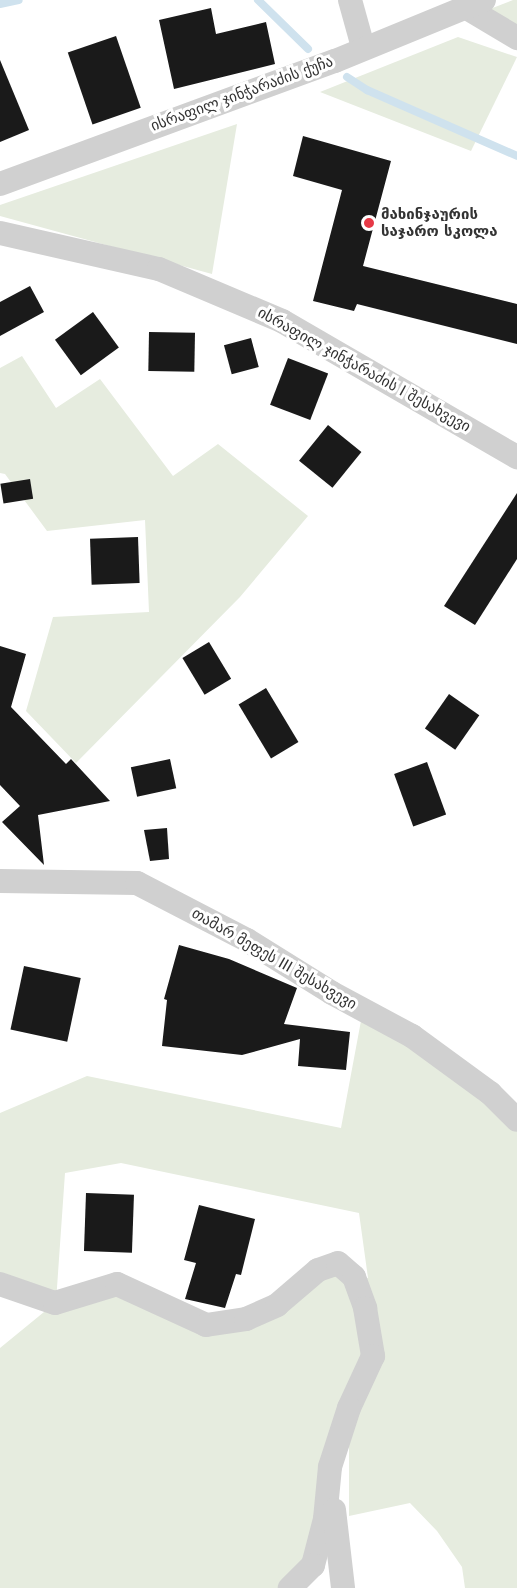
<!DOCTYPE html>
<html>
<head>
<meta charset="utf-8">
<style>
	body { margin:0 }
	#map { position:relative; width:517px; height:1588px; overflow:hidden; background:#fff; font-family:"DejaVu Sans","Noto Sans Georgian",sans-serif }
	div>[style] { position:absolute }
	.green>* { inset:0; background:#e6ecdf }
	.stream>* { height:8px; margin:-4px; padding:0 4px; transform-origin:4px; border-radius:4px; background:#cfe2ee }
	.building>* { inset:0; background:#1a1a1a; transform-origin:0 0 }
	.minor>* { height:24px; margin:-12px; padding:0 12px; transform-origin:12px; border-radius:12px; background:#d0d0d0 }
	.dots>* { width:16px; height:16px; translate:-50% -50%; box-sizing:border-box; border:3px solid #fff; border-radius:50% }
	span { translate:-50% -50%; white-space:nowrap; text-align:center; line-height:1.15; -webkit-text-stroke:6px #fff; paint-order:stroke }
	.street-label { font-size:15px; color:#333 }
	.poi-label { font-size:15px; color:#333; font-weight:700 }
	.left { translate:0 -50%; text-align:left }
</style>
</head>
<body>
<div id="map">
	<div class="green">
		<div style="clip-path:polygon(517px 0,517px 25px,490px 9px,513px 0)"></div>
		<div style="clip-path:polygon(458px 37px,517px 57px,471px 151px,320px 92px)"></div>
		<div style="clip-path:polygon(237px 124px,212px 274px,0 216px,0 205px)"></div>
		<div style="clip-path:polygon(22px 356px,56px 408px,100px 379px,173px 476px,218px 444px,308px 516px,240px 597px,76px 763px,26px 711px,53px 617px,149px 612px,145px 520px,47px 531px,5px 474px,0 473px,0 368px)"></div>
		<div style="clip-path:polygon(evenodd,363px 1010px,517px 1120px,517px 1588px,465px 1588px,462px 1567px,437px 1531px,410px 1503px,349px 1516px,349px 1411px,325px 1519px,290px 1588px,0 1588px,0 1348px,55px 1303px,0 1284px,0 1113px,87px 1076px,341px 1128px,363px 1010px,121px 1163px,359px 1213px,368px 1278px,318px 1270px,246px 1319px,206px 1325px,117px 1284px,56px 1302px,65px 1173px,121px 1163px)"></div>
	</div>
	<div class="stream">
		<div style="left:258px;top:0;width:70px;rotate:44.4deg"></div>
		<div style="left:0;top:4px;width:19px;rotate:-12deg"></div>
		<div style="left:347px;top:77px;width:24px;rotate:33deg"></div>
		<div style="left:367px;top:90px;width:164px;rotate:23.7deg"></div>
	</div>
	<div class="building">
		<div style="clip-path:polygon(211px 8px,216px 34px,266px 22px,275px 64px,174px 89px,159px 20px)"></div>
		<div style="left:116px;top:36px;width:76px;height:51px;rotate:71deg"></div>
		<div style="clip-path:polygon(0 60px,29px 130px,0 142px)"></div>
		<div style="clip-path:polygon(303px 136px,391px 161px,363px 266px,517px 304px,517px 344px,357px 304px,354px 311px,313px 301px,342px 190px,293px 176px)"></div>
		<div style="clip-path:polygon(30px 286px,44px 312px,0 336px,0 302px)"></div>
		<div style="left:93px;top:312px;width:44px;height:47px;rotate:54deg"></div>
		<div style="left:149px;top:332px;width:46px;height:39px;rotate:1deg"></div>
		<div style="left:251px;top:338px;width:30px;height:28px;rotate:75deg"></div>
		<div style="left:288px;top:358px;width:43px;height:50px;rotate:21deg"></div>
		<div style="left:328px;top:425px;width:43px;height:46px;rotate:39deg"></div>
		<div style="left:30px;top:479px;width:20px;height:30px;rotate:81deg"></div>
		<div style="clip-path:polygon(517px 493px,517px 559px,475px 625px,444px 606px)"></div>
		<div style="left:138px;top:537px;width:46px;height:48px;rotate:88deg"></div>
		<div style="left:209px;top:642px;width:43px;height:31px;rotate:59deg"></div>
		<div style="clip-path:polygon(0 646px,26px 654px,11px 707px,66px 764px,71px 759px,110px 801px,38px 815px,44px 865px,2px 822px,20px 806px,0 785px)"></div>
		<div style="left:266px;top:688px;width:63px;height:32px;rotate:59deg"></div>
		<div style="left:449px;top:694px;width:37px;height:42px;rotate:35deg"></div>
		<div style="left:170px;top:759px;width:30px;height:40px;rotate:78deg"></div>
		<div style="left:427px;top:762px;width:56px;height:35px;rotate:70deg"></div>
		<div style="clip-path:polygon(167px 828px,169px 859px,150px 861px,144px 830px)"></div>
		<div style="clip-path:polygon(179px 945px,229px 959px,297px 988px,284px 1024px,350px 1032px,346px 1070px,298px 1066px,300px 1039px,242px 1055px,162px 1046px,167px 1000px,164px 999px)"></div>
		<div style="left:24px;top:966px;width:58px;height:65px;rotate:12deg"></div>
		<div style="left:86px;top:1193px;width:48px;height:58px;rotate:2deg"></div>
		<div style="clip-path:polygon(199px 1205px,255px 1219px,241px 1275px,236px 1274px,225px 1308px,185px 1299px,196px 1263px,184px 1260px)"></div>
	</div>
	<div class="minor">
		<div style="left:350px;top:0;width:49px;rotate:74.5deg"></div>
		<div style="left:465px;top:7px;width:61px;rotate:30.8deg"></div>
		<div style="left:0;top:184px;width:357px;rotate:-20.2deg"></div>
		<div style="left:335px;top:61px;width:161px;rotate:-22.3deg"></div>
		<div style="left:0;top:233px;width:163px;rotate:12.8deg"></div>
		<div style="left:159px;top:269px;width:134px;rotate:22.9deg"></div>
		<div style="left:282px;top:321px;width:272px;rotate:30.1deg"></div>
		<div style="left:0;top:881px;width:137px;rotate:0.8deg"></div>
		<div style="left:137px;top:883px;width:124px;rotate:27.4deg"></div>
		<div style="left:247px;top:940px;width:100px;rotate:31.9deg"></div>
		<div style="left:332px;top:993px;width:91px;rotate:28.3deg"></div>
		<div style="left:412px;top:1036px;width:97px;rotate:36.2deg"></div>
		<div style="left:490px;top:1093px;width:38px;rotate:45deg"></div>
		<div style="left:0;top:1284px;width:58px;rotate:19.1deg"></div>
		<div style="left:55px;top:1303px;width:65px;rotate:-17deg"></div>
		<div style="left:117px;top:1284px;width:98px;rotate:24.7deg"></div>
		<div style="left:206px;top:1325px;width:40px;rotate:-8.5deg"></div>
		<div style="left:246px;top:1319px;width:34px;rotate:-24deg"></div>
		<div style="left:277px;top:1305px;width:54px;rotate:-40.5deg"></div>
		<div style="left:318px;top:1270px;width:21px;rotate:-19deg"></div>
		<div style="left:338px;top:1263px;width:21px;rotate:41deg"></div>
		<div style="left:354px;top:1277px;width:33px;rotate:70deg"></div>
		<div style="left:365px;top:1308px;width:49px;rotate:80.5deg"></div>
		<div style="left:373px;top:1356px;width:57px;rotate:114.8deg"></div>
		<div style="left:349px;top:1408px;width:62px;rotate:107.9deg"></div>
		<div style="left:330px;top:1467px;width:52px;rotate:95.5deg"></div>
		<div style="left:325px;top:1519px;width:48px;rotate:104.6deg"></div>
		<div style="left:313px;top:1565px;width:33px;rotate:135deg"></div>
		<div style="left:334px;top:1510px;width:79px;rotate:83.4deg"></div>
	</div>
	<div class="dots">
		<div style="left:369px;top:223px;background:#e63946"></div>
	</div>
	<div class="street-label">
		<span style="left:242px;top:94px;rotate:-20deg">ისრაფილ ჯინჭარაძის ქუჩა</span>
		<span style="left:364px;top:370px;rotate:29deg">ისრაფილ ჯინჭარაძის I შესახვევი</span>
		<span style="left:274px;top:959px;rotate:30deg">თამარ მეფეს III შესახვევი</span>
	</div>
	<div class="poi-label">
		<span class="left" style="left:381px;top:223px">მახინჯაურის<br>საჯარო სკოლა</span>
	</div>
</div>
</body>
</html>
